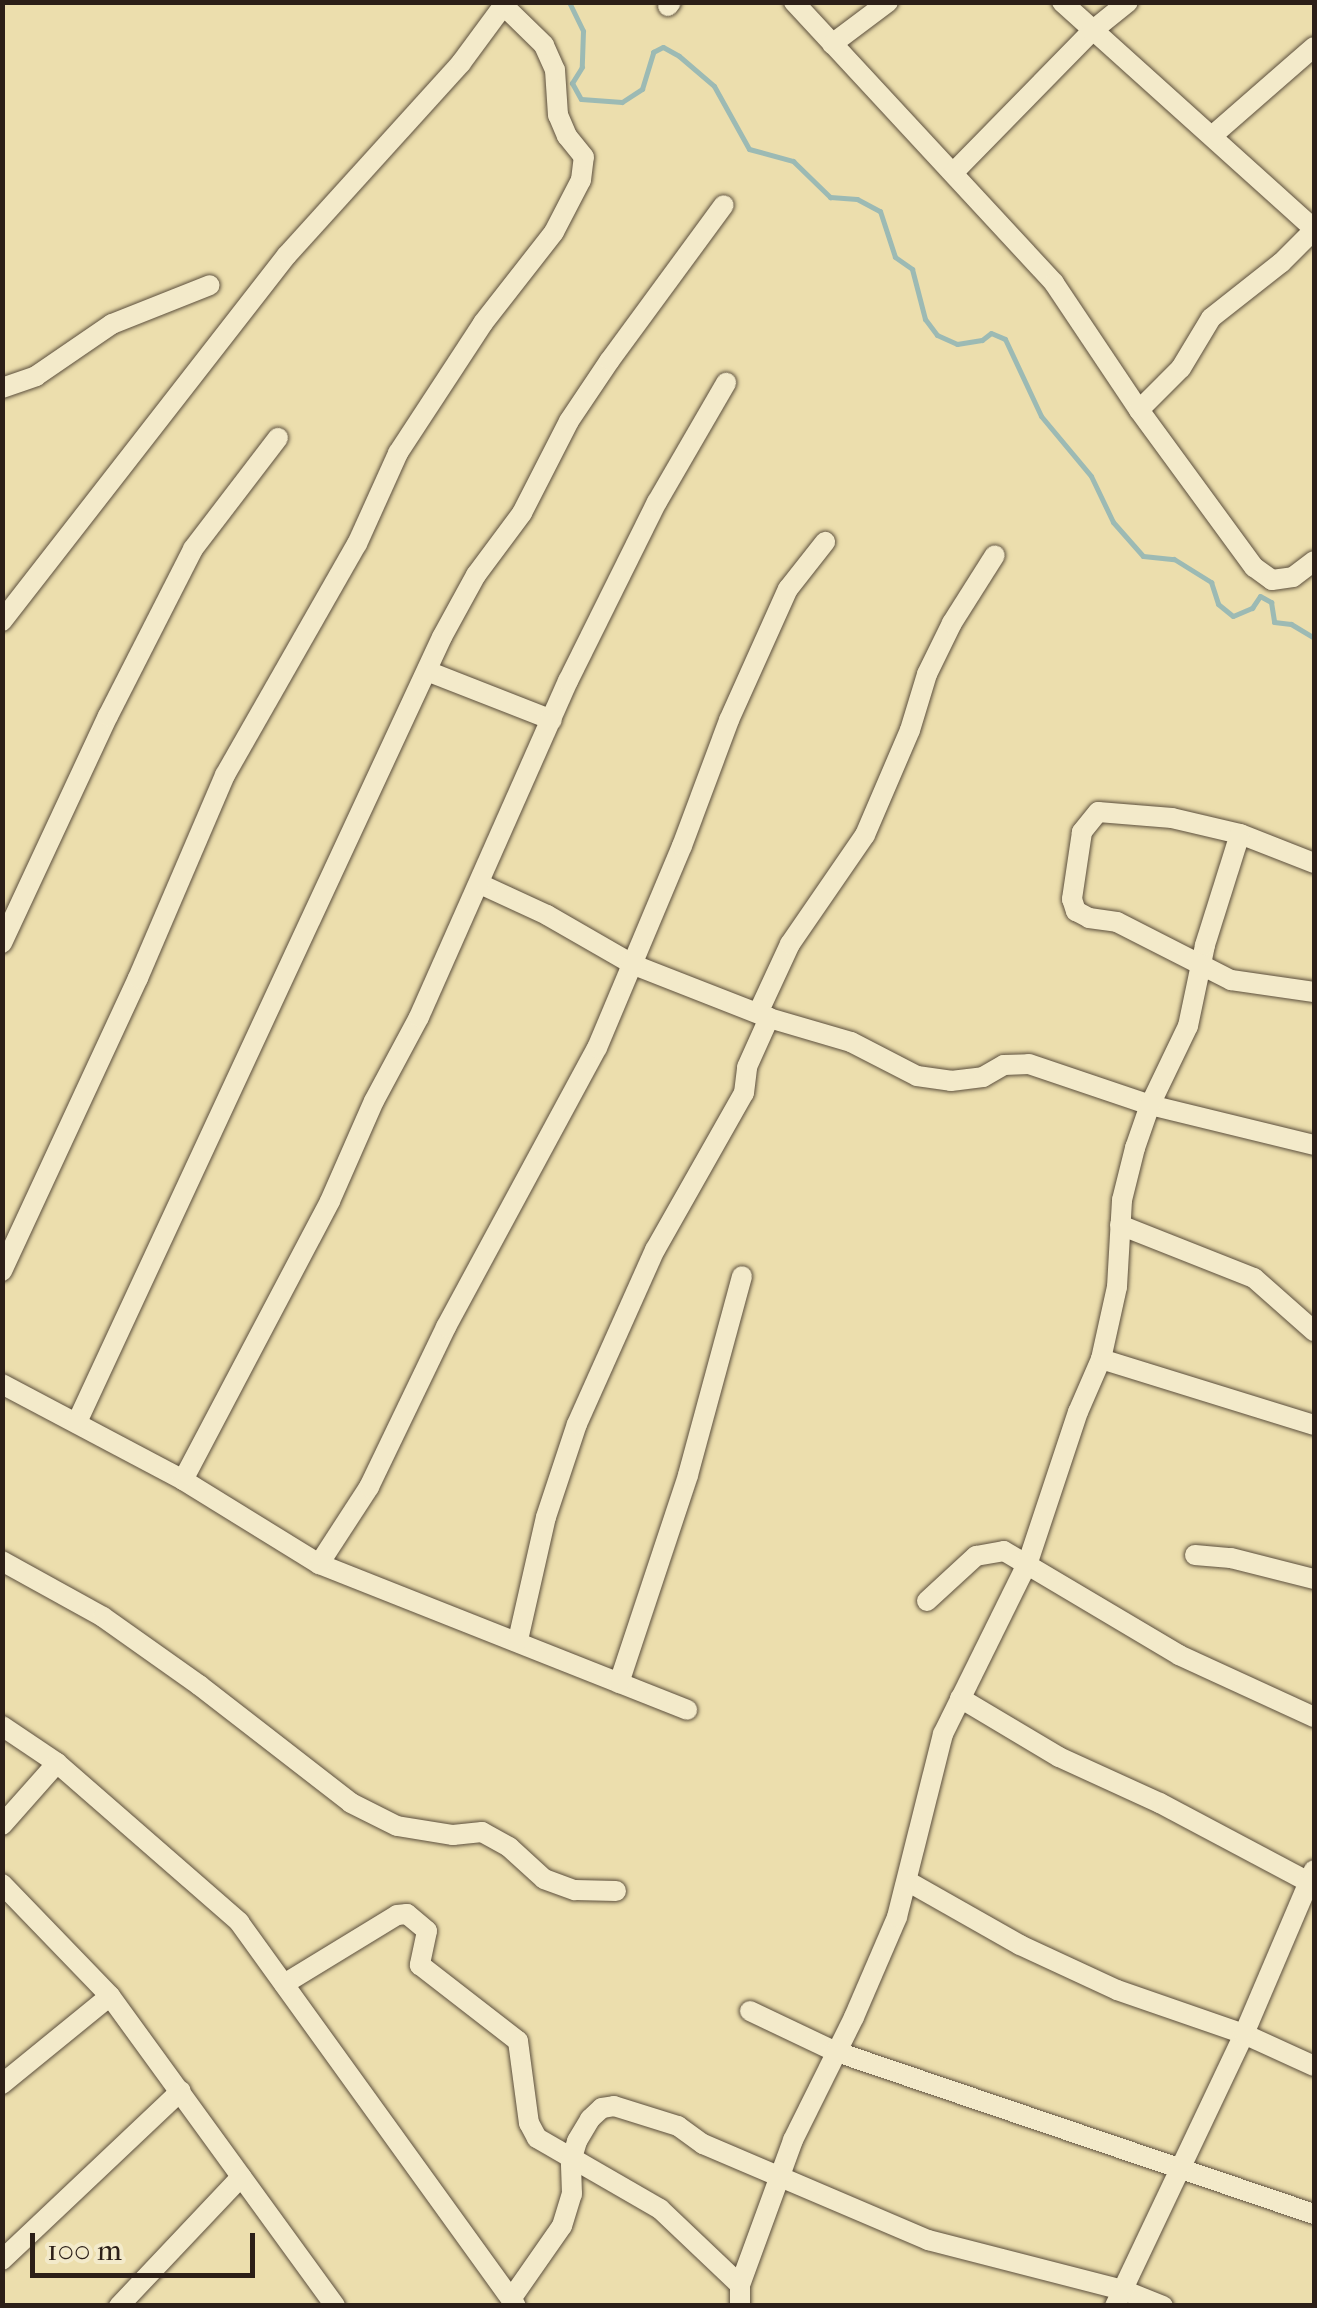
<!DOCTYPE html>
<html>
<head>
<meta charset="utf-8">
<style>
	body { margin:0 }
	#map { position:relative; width:1317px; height:2308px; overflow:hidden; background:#ecdead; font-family:"IM FELL French Canon",serif }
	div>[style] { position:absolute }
	.stream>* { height:5px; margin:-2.5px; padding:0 2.5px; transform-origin:2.5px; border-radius:2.5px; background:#9cbab4 }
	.roads { filter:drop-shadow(0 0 2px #5c4f3d) drop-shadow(0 0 2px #5c4f3d) }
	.minor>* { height:20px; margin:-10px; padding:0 10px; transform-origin:10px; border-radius:10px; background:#f3eaca }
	span { translate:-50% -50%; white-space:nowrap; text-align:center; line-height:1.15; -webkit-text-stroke:8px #f3eaca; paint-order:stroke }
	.frame { position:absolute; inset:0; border:5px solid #2c1f18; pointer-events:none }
	.scale { position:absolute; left:30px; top:2233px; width:225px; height:45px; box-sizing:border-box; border:5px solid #2c1f18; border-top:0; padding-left:12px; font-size:30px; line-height:35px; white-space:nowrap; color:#2c1f18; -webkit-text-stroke:8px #f3eaca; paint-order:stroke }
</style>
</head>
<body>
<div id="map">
	<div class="stream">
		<div style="left:569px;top:2px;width:32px;rotate:64deg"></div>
		<div style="left:583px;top:31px;width:36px;rotate:92deg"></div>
		<div style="left:582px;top:67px;width:19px;rotate:122deg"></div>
		<div style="left:572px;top:83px;width:18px;rotate:61deg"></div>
		<div style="left:581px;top:99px;width:41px;rotate:4.2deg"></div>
		<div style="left:622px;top:102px;width:24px;rotate:-33deg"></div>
		<div style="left:642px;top:89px;width:39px;rotate:-73deg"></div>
		<div style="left:653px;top:52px;width:11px;rotate:-27deg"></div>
		<div style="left:663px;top:47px;width:18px;rotate:29deg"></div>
		<div style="left:679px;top:56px;width:46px;rotate:40.6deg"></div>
		<div style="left:714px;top:86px;width:72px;rotate:60.9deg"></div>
		<div style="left:749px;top:149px;width:46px;rotate:15.3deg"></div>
		<div style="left:793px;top:161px;width:52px;rotate:44.2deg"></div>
		<div style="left:830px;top:197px;width:27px;rotate:4deg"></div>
		<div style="left:857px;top:199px;width:26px;rotate:28deg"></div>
		<div style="left:880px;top:211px;width:48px;rotate:71.9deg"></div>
		<div style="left:895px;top:257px;width:21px;rotate:35deg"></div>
		<div style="left:912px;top:269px;width:52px;rotate:75.4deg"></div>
		<div style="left:925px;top:319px;width:20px;rotate:53deg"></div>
		<div style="left:937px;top:335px;width:22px;rotate:24deg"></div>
		<div style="left:957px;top:344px;width:25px;rotate:-9deg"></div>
		<div style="left:982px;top:340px;width:11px;rotate:-38deg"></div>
		<div style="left:991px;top:333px;width:15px;rotate:23deg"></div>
		<div style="left:1005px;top:339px;width:85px;rotate:64.9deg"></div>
		<div style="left:1041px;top:416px;width:78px;rotate:50.2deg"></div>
		<div style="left:1091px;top:476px;width:51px;rotate:64.4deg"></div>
		<div style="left:1113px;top:522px;width:45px;rotate:48.6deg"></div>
		<div style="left:1143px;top:556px;width:31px;rotate:6deg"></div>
		<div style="left:1174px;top:559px;width:44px;rotate:31.9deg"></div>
		<div style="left:1211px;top:582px;width:23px;rotate:72deg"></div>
		<div style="left:1218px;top:604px;width:19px;rotate:39deg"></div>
		<div style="left:1233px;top:616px;width:21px;rotate:-23deg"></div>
		<div style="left:1252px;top:608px;width:14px;rotate:-56deg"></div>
		<div style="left:1260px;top:596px;width:13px;rotate:29deg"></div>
		<div style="left:1271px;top:602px;width:20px;rotate:81deg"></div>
		<div style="left:1274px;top:622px;width:17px;rotate:7deg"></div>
		<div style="left:1291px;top:624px;width:27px;rotate:31deg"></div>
	</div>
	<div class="roads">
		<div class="minor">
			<div style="left:794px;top:2px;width:383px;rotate:47.2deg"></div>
			<div style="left:1054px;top:283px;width:153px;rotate:56.2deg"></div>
			<div style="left:1139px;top:410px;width:195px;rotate:53.8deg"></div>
			<div style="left:1254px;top:567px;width:22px;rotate:36deg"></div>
			<div style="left:1272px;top:580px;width:21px;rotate:-8deg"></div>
			<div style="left:1293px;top:577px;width:26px;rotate:-37deg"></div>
			<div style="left:1062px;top:2px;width:339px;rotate:42deg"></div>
			<div style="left:668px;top:6px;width:5px;rotate:-53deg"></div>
			<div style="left:832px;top:44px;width:70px;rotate:-36.9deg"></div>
			<div style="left:1212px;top:136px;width:135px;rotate:-41.1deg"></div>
			<div style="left:953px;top:173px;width:199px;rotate:-45.6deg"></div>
			<div style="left:1092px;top:31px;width:46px;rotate:-38.9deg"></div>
			<div style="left:2px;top:388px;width:36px;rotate:-19deg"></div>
			<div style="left:36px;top:376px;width:92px;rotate:-34.4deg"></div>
			<div style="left:112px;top:324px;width:105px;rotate:-21.7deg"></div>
			<div style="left:1139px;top:410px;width:59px;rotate:-45deg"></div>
			<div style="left:1181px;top:368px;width:58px;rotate:-59deg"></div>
			<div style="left:1211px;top:318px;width:89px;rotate:-38.2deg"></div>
			<div style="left:1281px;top:263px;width:47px;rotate:-45deg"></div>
			<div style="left:2px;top:621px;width:464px;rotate:-52.1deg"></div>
			<div style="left:287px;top:255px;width:259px;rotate:-47.8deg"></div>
			<div style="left:461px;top:63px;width:76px;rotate:-53.6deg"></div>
			<div style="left:427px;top:671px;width:134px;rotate:21.4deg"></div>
			<div style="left:1314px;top:863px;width:79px;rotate:-158.6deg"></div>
			<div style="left:1240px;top:834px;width:70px;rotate:-166.8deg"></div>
			<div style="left:1172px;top:818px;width:74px;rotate:-175.4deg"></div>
			<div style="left:1098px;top:812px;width:26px;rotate:129deg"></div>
			<div style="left:1082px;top:832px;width:68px;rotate:98.5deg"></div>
			<div style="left:1072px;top:899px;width:13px;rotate:72deg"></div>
			<div style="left:1076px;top:911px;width:15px;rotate:28deg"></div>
			<div style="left:1089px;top:918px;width:28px;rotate:8deg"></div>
			<div style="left:1117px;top:922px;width:128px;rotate:27deg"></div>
			<div style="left:1231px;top:980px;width:84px;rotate:8.2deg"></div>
			<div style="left:480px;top:884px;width:74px;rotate:24.8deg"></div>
			<div style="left:547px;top:915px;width:100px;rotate:29.9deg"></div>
			<div style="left:634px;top:965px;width:145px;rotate:21.4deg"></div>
			<div style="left:769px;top:1018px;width:85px;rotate:16.3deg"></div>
			<div style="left:851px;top:1042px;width:74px;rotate:27.3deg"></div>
			<div style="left:917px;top:1076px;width:34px;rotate:8deg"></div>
			<div style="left:951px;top:1081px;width:32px;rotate:-7deg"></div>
			<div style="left:983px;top:1077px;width:24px;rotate:-30deg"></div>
			<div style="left:1004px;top:1065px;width:25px;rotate:-2deg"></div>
			<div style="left:1029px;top:1064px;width:128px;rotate:18.7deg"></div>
			<div style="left:1150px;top:1105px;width:169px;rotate:13.7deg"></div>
			<div style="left:2px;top:943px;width:251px;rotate:-65deg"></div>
			<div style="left:108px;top:716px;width:187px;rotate:-63deg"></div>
			<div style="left:193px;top:549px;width:140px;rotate:-52.6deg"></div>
			<div style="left:758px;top:1013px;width:76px;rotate:-65.1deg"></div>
			<div style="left:790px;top:944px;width:132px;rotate:-55.5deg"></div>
			<div style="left:865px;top:835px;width:114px;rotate:-66.8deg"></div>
			<div style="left:910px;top:730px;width:59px;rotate:-73.1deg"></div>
			<div style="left:927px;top:674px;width:57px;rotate:-63.9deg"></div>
			<div style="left:952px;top:623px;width:80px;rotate:-57.7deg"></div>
			<div style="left:1120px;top:1225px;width:144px;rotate:21.6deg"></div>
			<div style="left:1254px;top:1278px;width:80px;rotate:41.5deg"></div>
			<div style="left:2px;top:1271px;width:323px;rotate:-65.1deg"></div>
			<div style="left:138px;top:978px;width:221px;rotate:-66.8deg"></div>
			<div style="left:225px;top:775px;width:266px;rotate:-60.3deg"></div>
			<div style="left:357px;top:544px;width:100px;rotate:-65.7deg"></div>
			<div style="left:398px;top:453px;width:155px;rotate:-56.8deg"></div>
			<div style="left:483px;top:323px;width:115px;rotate:-52deg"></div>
			<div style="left:554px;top:232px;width:59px;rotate:-62.6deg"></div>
			<div style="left:581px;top:180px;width:23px;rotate:-83deg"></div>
			<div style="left:584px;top:157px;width:27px;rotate:-129deg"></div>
			<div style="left:567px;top:136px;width:23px;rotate:-113deg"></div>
			<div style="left:558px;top:115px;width:45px;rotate:-93.8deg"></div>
			<div style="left:555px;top:70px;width:27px;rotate:-114deg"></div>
			<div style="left:544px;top:45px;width:56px;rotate:-135.7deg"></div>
			<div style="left:1101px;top:1359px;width:223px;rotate:17.2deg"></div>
			<div style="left:2px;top:1384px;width:205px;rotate:27.9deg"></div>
			<div style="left:183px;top:1480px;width:160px;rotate:31.7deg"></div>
			<div style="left:319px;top:1564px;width:396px;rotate:21.6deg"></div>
			<div style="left:78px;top:1420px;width:863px;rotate:-65.07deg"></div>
			<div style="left:442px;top:637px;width:71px;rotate:-61.3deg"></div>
			<div style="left:476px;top:575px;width:77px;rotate:-53.4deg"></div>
			<div style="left:522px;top:513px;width:103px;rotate:-62.9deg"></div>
			<div style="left:569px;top:421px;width:73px;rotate:-56.1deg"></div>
			<div style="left:610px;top:360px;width:192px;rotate:-53.7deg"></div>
			<div style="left:183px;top:1480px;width:315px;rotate:-62.2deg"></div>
			<div style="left:330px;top:1201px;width:109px;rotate:-66.3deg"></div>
			<div style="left:374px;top:1101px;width:95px;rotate:-61.8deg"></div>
			<div style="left:419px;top:1017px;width:368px;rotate:-66.1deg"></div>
			<div style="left:568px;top:681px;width:200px;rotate:-63.6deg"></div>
			<div style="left:657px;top:502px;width:138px;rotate:-59.9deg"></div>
			<div style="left:1195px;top:1555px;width:36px;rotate:5deg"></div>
			<div style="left:1231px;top:1558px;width:86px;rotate:14.2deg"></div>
			<div style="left:2px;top:1561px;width:115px;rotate:29deg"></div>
			<div style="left:103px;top:1617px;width:118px;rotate:35.3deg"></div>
			<div style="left:199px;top:1685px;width:192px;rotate:37.8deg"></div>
			<div style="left:351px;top:1803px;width:51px;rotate:26.6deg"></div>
			<div style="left:397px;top:1826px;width:57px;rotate:9.1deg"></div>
			<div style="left:453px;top:1835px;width:29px;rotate:-6deg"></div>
			<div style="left:482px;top:1832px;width:31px;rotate:29deg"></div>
			<div style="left:509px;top:1847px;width:47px;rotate:42.4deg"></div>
			<div style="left:544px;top:1879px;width:33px;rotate:20deg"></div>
			<div style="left:575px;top:1890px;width:41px;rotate:1.4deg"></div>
			<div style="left:319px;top:1564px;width:92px;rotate:-57deg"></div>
			<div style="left:369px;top:1487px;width:178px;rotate:-64.3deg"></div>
			<div style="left:446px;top:1327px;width:317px;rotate:-61.6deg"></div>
			<div style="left:597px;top:1048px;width:219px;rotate:-67.2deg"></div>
			<div style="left:682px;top:846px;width:134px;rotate:-69.5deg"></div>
			<div style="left:729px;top:720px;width:144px;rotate:-65.8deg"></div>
			<div style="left:788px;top:589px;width:60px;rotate:-51.8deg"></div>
			<div style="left:927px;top:1601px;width:67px;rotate:-42.6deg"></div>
			<div style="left:976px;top:1556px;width:28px;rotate:-10deg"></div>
			<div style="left:1004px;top:1551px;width:204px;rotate:30.7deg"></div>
			<div style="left:1179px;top:1655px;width:149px;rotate:24.7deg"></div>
			<div style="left:518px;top:1640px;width:126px;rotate:-77.2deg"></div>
			<div style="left:546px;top:1517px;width:98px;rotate:-71.6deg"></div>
			<div style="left:577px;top:1424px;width:191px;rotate:-65.9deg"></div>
			<div style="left:655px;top:1250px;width:180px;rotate:-60.5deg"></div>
			<div style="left:744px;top:1093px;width:26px;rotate:-83deg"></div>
			<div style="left:747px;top:1067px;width:54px;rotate:-65.8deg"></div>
			<div style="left:619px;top:1683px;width:219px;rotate:-71.6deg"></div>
			<div style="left:688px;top:1475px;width:206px;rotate:-74.8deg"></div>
			<div style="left:960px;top:1698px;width:115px;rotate:30.8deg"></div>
			<div style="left:1059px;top:1757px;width:111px;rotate:24.5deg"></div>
			<div style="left:1160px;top:1803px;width:174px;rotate:28deg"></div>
			<div style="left:2px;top:1726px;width:66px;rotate:33.9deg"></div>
			<div style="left:57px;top:1763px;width:242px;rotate:41.1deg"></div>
			<div style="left:239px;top:1922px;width:473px;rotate:54.2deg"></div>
			<div style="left:2px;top:1825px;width:83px;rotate:-48.4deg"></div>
			<div style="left:907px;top:1881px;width:130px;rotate:29.5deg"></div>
			<div style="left:1020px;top:1945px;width:107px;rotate:24.9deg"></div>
			<div style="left:1117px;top:1990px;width:134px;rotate:19.1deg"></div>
			<div style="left:1244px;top:2034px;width:77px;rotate:24.6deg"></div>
			<div style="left:2px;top:1884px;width:156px;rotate:46deg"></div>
			<div style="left:110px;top:1996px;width:383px;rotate:54deg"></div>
			<div style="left:284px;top:1984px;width:132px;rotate:-31.4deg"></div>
			<div style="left:397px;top:1915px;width:10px;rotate:-6deg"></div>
			<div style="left:407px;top:1914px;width:26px;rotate:40deg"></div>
			<div style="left:427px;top:1931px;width:35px;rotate:102deg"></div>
			<div style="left:420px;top:1965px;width:124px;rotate:37.8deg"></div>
			<div style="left:518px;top:2041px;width:83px;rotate:82.4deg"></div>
			<div style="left:529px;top:2123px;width:17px;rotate:62deg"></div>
			<div style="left:537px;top:2138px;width:142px;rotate:30deg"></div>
			<div style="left:660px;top:2209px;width:110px;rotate:43.5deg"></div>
			<div style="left:750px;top:2011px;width:93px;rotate:25.5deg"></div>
			<div style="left:834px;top:2051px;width:507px;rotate:18.76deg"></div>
			<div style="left:2px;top:2084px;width:139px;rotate:-39.2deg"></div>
			<div style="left:2px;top:2260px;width:246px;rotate:-43.4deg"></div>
			<div style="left:511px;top:2299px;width:89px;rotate:-55.1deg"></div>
			<div style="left:562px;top:2226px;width:34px;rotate:-73deg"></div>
			<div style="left:572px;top:2194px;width:33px;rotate:-92deg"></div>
			<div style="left:571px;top:2161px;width:21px;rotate:-73deg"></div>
			<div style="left:577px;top:2141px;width:26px;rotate:-59deg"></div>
			<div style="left:590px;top:2119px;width:16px;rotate:-43deg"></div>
			<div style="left:602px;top:2108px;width:12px;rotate:-9deg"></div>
			<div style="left:614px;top:2106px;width:67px;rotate:17.4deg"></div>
			<div style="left:678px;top:2126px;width:31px;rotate:36deg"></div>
			<div style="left:703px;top:2144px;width:245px;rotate:23.1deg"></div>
			<div style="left:928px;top:2240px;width:201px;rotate:14.4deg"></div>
			<div style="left:1123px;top:2290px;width:43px;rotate:21.8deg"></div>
			<div style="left:119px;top:2306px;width:178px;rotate:-46.6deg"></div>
			<div style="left:740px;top:2306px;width:21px;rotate:-90deg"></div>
			<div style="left:740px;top:2285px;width:154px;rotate:-69.9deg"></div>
			<div style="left:793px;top:2140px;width:137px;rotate:-63.6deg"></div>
			<div style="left:854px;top:2017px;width:109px;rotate:-66.7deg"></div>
			<div style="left:897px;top:1917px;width:189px;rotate:-75.9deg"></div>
			<div style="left:943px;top:1734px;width:192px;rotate:-63.7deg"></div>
			<div style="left:1028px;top:1562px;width:158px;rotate:-71.6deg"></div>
			<div style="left:1078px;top:1412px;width:58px;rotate:-66.5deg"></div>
			<div style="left:1101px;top:1359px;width:74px;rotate:-77.5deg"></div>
			<div style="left:1117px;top:1287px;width:87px;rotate:-86.7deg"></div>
			<div style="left:1122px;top:1200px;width:54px;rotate:-76deg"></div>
			<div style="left:1135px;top:1148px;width:46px;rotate:-70.8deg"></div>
			<div style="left:1150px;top:1105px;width:88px;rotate:-64.3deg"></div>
			<div style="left:1188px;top:1026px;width:83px;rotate:-78.1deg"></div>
			<div style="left:1205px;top:945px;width:116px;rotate:-72.5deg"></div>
			<div style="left:1115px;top:2306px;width:301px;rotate:-64.6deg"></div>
			<div style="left:1244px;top:2034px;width:178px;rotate:-66.9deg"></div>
		</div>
	</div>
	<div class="frame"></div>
	<div class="scale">100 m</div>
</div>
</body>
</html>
